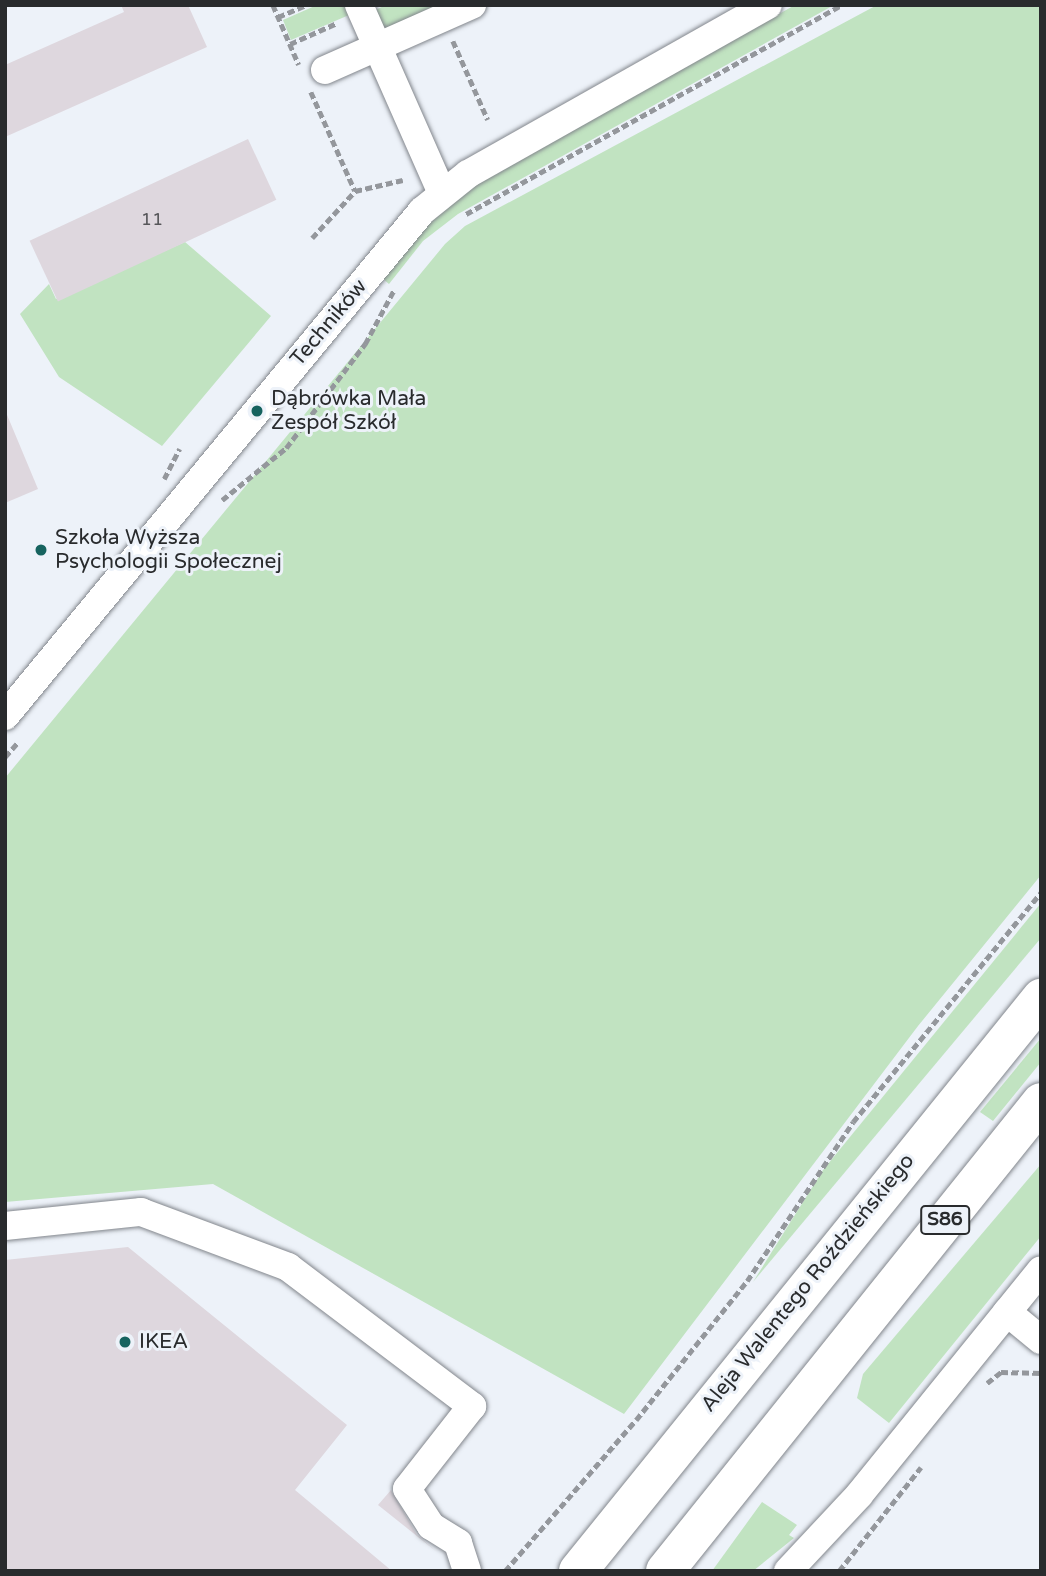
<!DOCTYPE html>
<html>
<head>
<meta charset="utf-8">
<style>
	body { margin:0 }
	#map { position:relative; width:1046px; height:1576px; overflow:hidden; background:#edf2f9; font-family:"Varela Round",sans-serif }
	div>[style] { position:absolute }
	.green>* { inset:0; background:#c1e3c1 }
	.building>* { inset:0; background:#ded7de; transform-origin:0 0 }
	.path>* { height:4.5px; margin-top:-2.25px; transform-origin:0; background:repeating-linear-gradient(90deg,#94979c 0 7px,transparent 0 10.5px) }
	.roads { filter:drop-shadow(0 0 2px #82868c) drop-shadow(0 0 2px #82868c) }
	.minor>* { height:28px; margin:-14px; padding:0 14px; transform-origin:14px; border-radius:14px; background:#fff }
	.highway>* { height:38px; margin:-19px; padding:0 19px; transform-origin:19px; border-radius:19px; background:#fff }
	.dots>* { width:19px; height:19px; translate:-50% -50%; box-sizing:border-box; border:4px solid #edf2f9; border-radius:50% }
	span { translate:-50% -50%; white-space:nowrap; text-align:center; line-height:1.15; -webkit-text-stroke:6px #edf2f9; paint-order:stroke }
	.number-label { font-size:18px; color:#565659 }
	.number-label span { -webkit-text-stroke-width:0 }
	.shield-label span { padding:2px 5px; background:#edf2f9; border:2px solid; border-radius:5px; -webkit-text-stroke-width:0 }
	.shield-label { font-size:19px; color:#292b2d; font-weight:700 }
	.street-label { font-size:21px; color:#292b2d }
	.poi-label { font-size:21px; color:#292b2d }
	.left { translate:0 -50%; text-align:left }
	.frame { position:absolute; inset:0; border:7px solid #292b2d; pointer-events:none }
</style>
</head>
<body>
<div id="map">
	<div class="green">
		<div style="clip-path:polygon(317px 5px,344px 5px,349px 15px,291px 40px,283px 20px)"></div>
		<div style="clip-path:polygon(386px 5px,432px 5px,433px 8px,388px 29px,377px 26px,371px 12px)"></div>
		<div style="clip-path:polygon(795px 5px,834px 5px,458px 214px,423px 241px,389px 284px,382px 278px,430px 223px,475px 185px)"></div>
		<div style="clip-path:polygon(877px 5px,1041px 5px,1041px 875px,918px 1026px,624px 1414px,213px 1184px,5px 1202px,5px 778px,445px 244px,465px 226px)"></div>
		<div style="clip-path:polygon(185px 242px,271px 316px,162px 446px,59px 377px,20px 314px,49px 284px,56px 299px)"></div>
		<div style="clip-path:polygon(1041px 903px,1041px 938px,753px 1282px,823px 1170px)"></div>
		<div style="clip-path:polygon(1041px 1038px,1041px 1062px,993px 1121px,980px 1112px)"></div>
		<div style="clip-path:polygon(1041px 1164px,1041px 1236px,889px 1423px,857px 1398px,863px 1374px)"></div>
		<div style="clip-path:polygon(762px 1502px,797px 1525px,789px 1535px,794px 1538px,753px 1571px,712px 1571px)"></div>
	</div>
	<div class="building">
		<div style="clip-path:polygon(121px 5px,188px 5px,207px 47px,5px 137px,5px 65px,124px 12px)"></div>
		<div style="left:248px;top:139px;width:67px;height:241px;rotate:65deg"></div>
		<div style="clip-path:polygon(5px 410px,38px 489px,5px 503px)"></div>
		<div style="clip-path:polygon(128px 1247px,347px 1425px,295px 1490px,392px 1571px,5px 1571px,5px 1260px)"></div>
		<div style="clip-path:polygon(391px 1490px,417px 1535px,437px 1552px,378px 1505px)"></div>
	</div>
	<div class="path">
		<div style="left:273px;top:5px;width:65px;rotate:66.6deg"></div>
		<div style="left:278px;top:17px;width:30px;rotate:-23deg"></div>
		<div style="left:453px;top:41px;width:86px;rotate:66.1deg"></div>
		<div style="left:290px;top:44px;width:51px;rotate:-24.1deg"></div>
		<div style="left:311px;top:92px;width:108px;rotate:66deg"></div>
		<div style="left:355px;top:191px;width:49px;rotate:-12.9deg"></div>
		<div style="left:466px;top:214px;width:430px;rotate:-29.1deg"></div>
		<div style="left:312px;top:238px;width:64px;rotate:-47.5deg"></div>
		<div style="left:164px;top:479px;width:34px;rotate:-63deg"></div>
		<div style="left:222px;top:500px;width:82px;rotate:-39.1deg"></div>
		<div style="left:286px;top:448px;width:131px;rotate:-52.8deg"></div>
		<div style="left:365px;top:344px;width:61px;rotate:-61.8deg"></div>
		<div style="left:5px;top:757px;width:20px;rotate:-49deg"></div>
		<div style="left:987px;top:1383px;width:18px;rotate:-38deg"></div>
		<div style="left:1001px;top:1372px;width:40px;rotate:1.4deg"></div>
		<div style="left:505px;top:1571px;width:200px;rotate:-49.1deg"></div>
		<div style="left:636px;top:1420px;width:178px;rotate:-51.4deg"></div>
		<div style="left:747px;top:1281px;width:191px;rotate:-56.3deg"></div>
		<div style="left:853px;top:1122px;width:297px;rotate:-50.7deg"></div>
		<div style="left:839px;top:1571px;width:132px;rotate:-51.7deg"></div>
	</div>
	<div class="roads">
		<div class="minor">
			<div style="left:359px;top:5px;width:206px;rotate:66.2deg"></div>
			<div style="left:325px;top:70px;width:161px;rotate:-23.9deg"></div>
			<div style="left:5px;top:716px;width:655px;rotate:-50.45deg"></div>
			<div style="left:422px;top:211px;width:59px;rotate:-38.8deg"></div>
			<div style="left:468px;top:174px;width:344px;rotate:-29.4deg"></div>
			<div style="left:5px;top:1226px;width:137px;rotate:-5.9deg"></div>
			<div style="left:141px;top:1212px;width:157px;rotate:20.5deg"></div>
			<div style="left:288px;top:1267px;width:231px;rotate:37.1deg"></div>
			<div style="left:472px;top:1406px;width:105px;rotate:128.1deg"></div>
			<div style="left:407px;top:1489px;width:44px;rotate:57deg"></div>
			<div style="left:431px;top:1526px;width:32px;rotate:32deg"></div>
			<div style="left:458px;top:1543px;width:29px;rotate:72deg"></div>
			<div style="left:1007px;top:1312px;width:44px;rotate:39.5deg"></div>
			<div style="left:788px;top:1571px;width:104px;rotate:-46.9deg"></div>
			<div style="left:859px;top:1495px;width:289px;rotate:-51deg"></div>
		</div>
		<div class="highway">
			<div style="left:578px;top:1571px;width:737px;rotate:-51.06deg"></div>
			<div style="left:665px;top:1571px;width:601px;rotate:-51.28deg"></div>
		</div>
	</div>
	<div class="dots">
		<div style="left:257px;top:411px;background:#16635f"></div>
		<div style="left:41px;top:550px;background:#16635f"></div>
		<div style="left:125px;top:1342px;background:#16635f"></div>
	</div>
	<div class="number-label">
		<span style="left:152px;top:219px">11</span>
	</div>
	<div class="shield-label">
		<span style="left:945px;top:1220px">S86</span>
	</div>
	<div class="street-label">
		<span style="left:329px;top:323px;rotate:-50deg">Techników</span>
		<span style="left:808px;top:1283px;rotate:-51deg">Aleja Walentego Roździeńskiego</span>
	</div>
	<div class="poi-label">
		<span class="left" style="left:271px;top:411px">Dąbrówka Mała<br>Zespół Szkół</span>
		<span class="left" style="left:55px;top:550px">Szkoła Wyższa<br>Psychologii Społecznej</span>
		<span class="left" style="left:139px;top:1342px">IKEA</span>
	</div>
	<div class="frame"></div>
</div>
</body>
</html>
